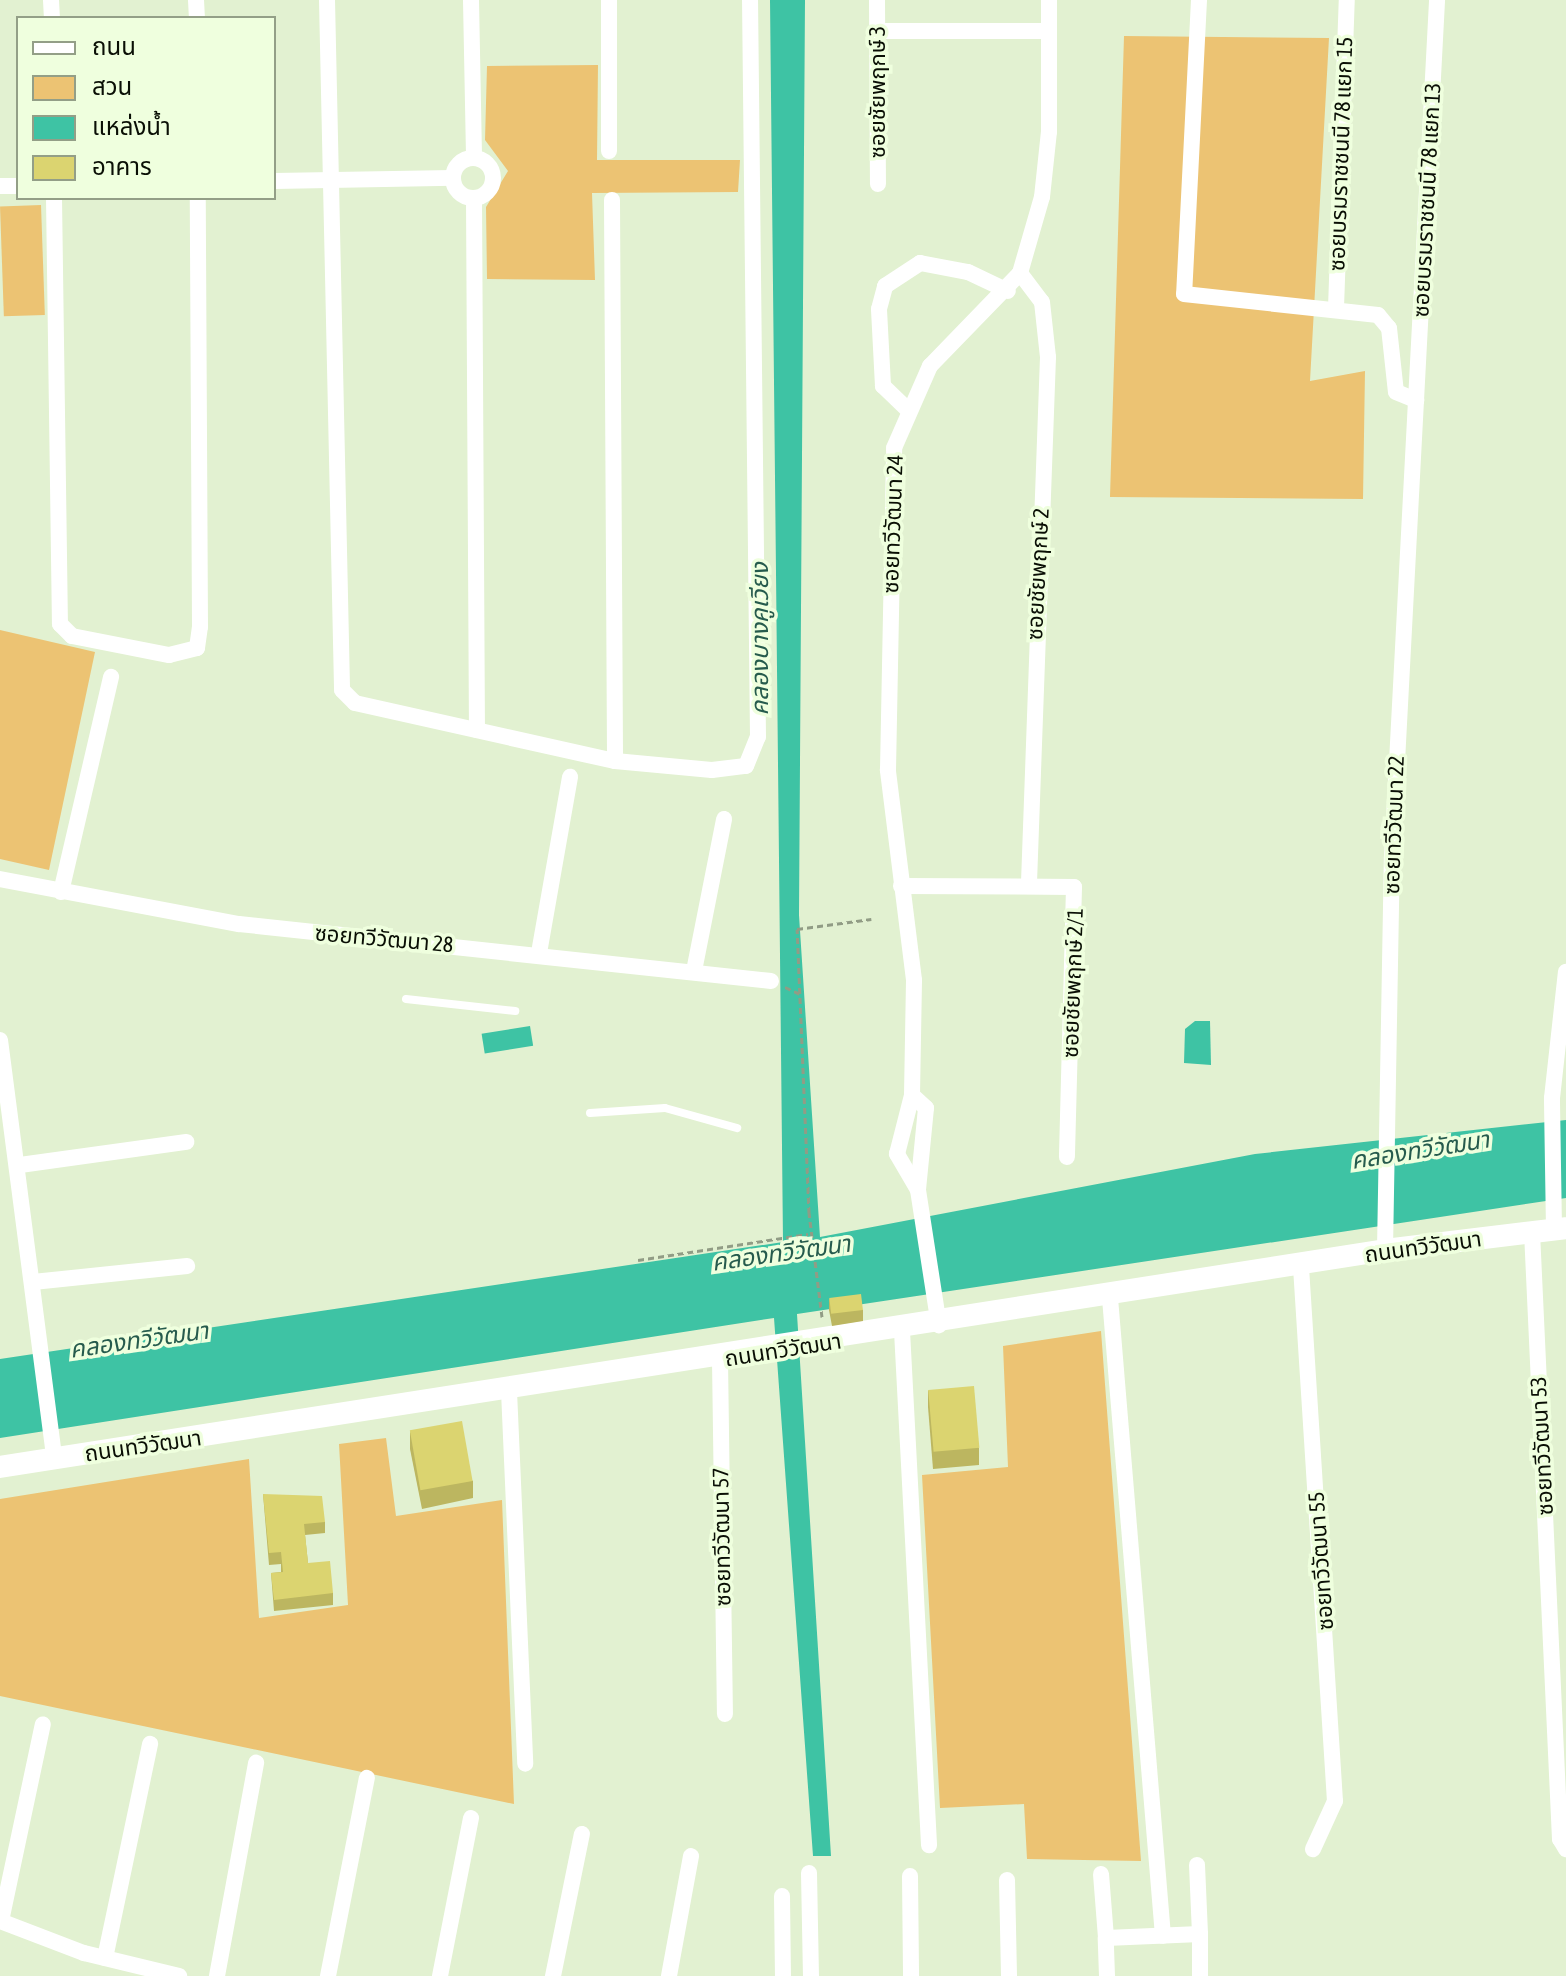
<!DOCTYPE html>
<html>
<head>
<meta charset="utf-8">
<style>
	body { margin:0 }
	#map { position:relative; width:1566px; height:1976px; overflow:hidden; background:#e2f1d1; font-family:"Asap Condensed","Noto Sans Thai",sans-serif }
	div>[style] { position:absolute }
	.green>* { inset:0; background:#ecc373; transform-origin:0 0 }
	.water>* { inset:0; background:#3ec3a4; transform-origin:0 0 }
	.path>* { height:3px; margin-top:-1.5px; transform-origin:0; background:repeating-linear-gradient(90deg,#919c85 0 6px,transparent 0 10px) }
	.service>* { height:8px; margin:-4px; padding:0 4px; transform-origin:4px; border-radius:4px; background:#fff }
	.minor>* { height:16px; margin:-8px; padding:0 8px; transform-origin:8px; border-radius:8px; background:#fff }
	.minor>.ring { margin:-8px; padding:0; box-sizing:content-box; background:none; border:16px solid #fff; border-radius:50% }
	.secondary>* { height:22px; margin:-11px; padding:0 11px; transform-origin:11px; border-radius:11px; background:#fff }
	.wall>* { inset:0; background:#bcb660 }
	.building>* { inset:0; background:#dbd470; transform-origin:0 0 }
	span { translate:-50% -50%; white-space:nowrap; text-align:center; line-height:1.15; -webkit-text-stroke:7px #efffde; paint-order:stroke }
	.street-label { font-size:22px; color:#0a0f05 }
	.water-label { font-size:24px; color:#265b4d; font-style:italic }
	.legend { position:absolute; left:16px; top:16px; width:260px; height:184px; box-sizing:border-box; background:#efffde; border:2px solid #939f87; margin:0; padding:10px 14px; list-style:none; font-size:24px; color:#0a0f05 }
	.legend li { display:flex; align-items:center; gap:16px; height:40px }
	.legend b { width:40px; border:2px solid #939f87 }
</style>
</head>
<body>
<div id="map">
	<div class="green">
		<div style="clip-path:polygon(1124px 36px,1329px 38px,1310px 381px,1365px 371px,1363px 499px,1110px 497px)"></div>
		<div style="clip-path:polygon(598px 65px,597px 160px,740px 160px,738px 192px,592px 193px,595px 280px,487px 279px,486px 207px,508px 171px,485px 140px,487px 66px)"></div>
		<div style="left:41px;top:205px;width:110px;height:41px;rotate:88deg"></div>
		<div style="clip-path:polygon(0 630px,95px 652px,49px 870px,0 859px)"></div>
		<div style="clip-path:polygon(1101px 1331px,1141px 1861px,1027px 1859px,1024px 1804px,940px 1808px,922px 1475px,1008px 1467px,1003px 1346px)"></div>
		<div style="clip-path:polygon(386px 1438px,396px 1516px,502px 1500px,514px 1804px,0 1696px,0 1499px,249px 1459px,259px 1618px,348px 1605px,339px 1444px)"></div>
	</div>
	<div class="water">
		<div style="clip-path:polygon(770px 0,805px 0,799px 915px,820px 1237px,1255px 1154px,1566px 1120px,1566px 1198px,797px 1314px,831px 1856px,813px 1856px,774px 1318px,0 1438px,0 1359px,783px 1242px)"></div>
		<div style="clip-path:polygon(1195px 1021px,1210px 1021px,1211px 1065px,1184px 1063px,1185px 1029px)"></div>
		<div style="left:530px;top:1026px;width:20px;height:49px;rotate:81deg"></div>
	</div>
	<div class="path">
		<div style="left:785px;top:987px;width:17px;rotate:25deg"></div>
		<div style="left:638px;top:1260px;width:172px;rotate:-8.7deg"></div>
		<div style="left:822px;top:1317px;width:105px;rotate:-97.1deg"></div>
		<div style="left:809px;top:1213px;width:284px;rotate:-92.4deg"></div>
		<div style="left:797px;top:929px;width:75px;rotate:-7.7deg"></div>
	</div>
	<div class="service">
		<div style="left:406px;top:999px;width:110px;rotate:6.3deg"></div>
		<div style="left:590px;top:1113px;width:75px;rotate:-3.8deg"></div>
		<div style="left:665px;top:1108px;width:75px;rotate:15.5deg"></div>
	</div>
	<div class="minor">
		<div style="left:51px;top:0;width:18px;rotate:87deg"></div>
		<div style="left:196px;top:0;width:18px;rotate:87deg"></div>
		<div style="left:327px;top:0;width:690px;rotate:88.75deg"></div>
		<div style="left:342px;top:690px;width:18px;rotate:45deg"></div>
		<div style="left:355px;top:703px;width:266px;rotate:12.6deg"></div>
		<div style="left:615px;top:761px;width:97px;rotate:5.3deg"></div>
		<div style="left:712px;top:770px;width:34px;rotate:-7deg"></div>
		<div style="left:746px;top:766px;width:31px;rotate:-68deg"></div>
		<div style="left:758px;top:737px;width:737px;rotate:-90.62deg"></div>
		<div style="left:471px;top:0;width:158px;rotate:88.9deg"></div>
		<div style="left:877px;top:0;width:184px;rotate:89.7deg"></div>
		<div style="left:1199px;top:0;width:294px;rotate:92.9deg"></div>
		<div style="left:1184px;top:294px;width:195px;rotate:6.2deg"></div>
		<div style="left:1378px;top:315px;width:17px;rotate:50deg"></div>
		<div style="left:1389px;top:328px;width:64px;rotate:83.8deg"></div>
		<div style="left:1396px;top:392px;width:22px;rotate:22deg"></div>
		<div style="left:878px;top:31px;width:171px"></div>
		<div style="left:609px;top:151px;width:151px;rotate:-90deg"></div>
		<div class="ring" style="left:453px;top:158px;width:24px;height:24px"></div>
		<div style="left:274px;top:181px;width:179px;rotate:-1deg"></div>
		<div style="left:0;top:186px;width:18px"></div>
		<div style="left:54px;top:198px;width:426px;rotate:89.2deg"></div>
		<div style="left:60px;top:624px;width:17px;rotate:45deg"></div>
		<div style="left:72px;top:636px;width:99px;rotate:11.1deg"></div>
		<div style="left:169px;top:655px;width:29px;rotate:-14deg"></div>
		<div style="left:197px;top:648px;width:21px;rotate:-82deg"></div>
		<div style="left:200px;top:627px;width:429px;rotate:-90.3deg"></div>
		<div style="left:474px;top:198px;width:532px;rotate:89.68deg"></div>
		<div style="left:612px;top:200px;width:561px;rotate:89.69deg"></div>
		<div style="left:1020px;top:273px;width:36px;rotate:53deg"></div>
		<div style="left:1042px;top:302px;width:55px;rotate:83.8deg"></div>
		<div style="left:1048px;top:357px;width:526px;rotate:92.07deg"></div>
		<div style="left:1336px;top:308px;width:308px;rotate:-88deg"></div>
		<div style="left:908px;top:410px;width:35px;rotate:-136deg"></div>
		<div style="left:883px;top:386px;width:77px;rotate:-93deg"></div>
		<div style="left:879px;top:309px;width:24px;rotate:-75deg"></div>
		<div style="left:885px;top:286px;width:42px;rotate:-33.3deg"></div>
		<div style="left:920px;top:263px;width:49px;rotate:10.6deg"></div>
		<div style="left:968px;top:272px;width:44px;rotate:25.4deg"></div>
		<div style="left:0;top:879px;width:243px;rotate:10.7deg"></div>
		<div style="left:239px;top:924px;width:535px;rotate:6.12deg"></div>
		<div style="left:901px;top:886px;width:173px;rotate:0.3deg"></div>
		<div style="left:1074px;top:887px;width:270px;rotate:91.5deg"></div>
		<div style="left:61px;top:892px;width:221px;rotate:-76.9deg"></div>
		<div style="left:539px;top:953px;width:179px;rotate:-80deg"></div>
		<div style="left:694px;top:971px;width:155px;rotate:-78.8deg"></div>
		<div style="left:0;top:1040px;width:421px;rotate:82.6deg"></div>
		<div style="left:912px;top:1095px;width:19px;rotate:43deg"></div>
		<div style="left:926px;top:1108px;width:82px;rotate:95.6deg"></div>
		<div style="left:918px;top:1190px;width:137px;rotate:81.2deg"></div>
		<div style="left:20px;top:1165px;width:168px;rotate:-7.9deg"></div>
		<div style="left:918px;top:1190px;width:42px;rotate:-120.3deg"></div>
		<div style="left:897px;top:1154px;width:61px;rotate:-75.7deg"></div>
		<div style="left:912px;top:1095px;width:115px;rotate:-89deg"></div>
		<div style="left:914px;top:980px;width:212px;rotate:-97.1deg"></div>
		<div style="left:888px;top:770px;width:322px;rotate:-88.9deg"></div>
		<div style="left:894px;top:448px;width:90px;rotate:-66.3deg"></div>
		<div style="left:930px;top:366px;width:129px;rotate:-45.9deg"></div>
		<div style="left:1020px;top:273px;width:79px;rotate:-73.9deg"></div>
		<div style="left:1042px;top:197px;width:65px;rotate:-83.9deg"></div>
		<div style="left:1049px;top:132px;width:132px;rotate:-90deg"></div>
		<div style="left:1554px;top:1229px;width:131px;rotate:-90.9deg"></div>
		<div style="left:1552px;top:1098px;width:127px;rotate:-83.7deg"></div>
		<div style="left:1532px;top:1232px;width:608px;rotate:87.36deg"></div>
		<div style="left:1560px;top:1839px;width:12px;rotate:59deg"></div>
		<div style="left:1385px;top:1250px;width:393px;rotate:-89deg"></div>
		<div style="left:1392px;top:857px;width:858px;rotate:-86.99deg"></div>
		<div style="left:1301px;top:1267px;width:535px;rotate:86.36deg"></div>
		<div style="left:1335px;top:1801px;width:53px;rotate:114.6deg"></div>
		<div style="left:33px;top:1282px;width:155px;rotate:-5.9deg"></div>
		<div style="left:1110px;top:1298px;width:640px;rotate:85.25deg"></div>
		<div style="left:902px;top:1331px;width:515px;rotate:86.99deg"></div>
		<div style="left:720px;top:1360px;width:354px;rotate:89.2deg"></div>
		<div style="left:509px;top:1391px;width:373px;rotate:87.5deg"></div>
		<div style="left:1197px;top:1865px;width:69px;rotate:87.5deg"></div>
		<div style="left:809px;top:1873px;width:103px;rotate:88.9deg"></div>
		<div style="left:1101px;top:1874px;width:64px;rotate:85.5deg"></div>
		<div style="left:910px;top:1876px;width:100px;rotate:89.4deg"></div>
		<div style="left:1007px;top:1880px;width:96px;rotate:88.8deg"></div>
		<div style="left:782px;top:1896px;width:80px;rotate:89.3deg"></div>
		<div style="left:0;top:1921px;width:90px;rotate:20.9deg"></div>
		<div style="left:84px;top:1953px;width:98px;rotate:13.6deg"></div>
		<div style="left:1px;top:1921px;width:201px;rotate:-78deg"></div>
		<div style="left:105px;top:1958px;width:219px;rotate:-78.1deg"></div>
		<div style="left:217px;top:1976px;width:217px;rotate:-79.6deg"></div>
		<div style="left:328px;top:1976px;width:202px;rotate:-78.9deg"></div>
		<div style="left:440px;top:1976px;width:161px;rotate:-78.9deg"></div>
		<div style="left:553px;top:1976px;width:145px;rotate:-78.5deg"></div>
		<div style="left:669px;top:1976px;width:122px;rotate:-79.6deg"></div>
		<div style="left:1107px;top:1976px;width:38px;rotate:-92deg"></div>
		<div style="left:1106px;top:1938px;width:94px;rotate:-2.4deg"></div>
		<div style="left:1200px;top:1934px;width:42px;rotate:90deg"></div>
	</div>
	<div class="secondary">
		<div style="left:0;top:1467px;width:1402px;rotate:-8.9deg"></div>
		<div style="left:1385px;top:1250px;width:182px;rotate:-6.9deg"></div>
	</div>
	<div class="wall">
		<div style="clip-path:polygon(829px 1299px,863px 1310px,863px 1321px,832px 1326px,829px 1310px)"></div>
		<div style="clip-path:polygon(928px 1390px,979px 1448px,979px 1465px,933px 1469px,928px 1407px)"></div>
		<div style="clip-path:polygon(410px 1432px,473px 1481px,473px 1498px,422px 1509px,410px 1449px)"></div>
		<div style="clip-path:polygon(263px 1494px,325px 1522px,325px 1533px,305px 1535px,308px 1563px,333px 1593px,333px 1605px,274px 1611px,271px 1573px,281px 1572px,281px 1564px,269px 1565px)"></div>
	</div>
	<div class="building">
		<div style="left:861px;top:1294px;width:16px;height:32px;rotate:83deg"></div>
		<div style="left:974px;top:1386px;width:62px;height:46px;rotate:85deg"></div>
		<div style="left:462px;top:1421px;width:61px;height:53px;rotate:80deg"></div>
		<div style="clip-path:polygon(263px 1494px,322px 1496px,325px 1522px,304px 1524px,308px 1563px,330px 1561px,333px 1593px,274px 1600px,271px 1573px,283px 1572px,281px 1552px,269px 1553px)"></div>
	</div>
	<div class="street-label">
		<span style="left:878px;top:92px;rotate:-90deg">ซอยชัยพฤกษ์ 3</span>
		<span style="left:1341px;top:154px;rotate:-88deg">ซอยบรมราชชนนี 78 แยก 15</span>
		<span style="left:1427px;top:200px;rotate:-87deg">ซอยบรมราชชนนี 78 แยก 13</span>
		<span style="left:893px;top:524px;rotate:-88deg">ซอยทวีวัฒนา 24</span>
		<span style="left:1038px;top:574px;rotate:-87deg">ซอยชัยพฤกษ์ 2</span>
		<span style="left:1394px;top:825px;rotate:-88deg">ซอยทวีวัฒนา 22</span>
		<span style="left:384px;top:939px;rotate:5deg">ซอยทวีวัฒนา 28</span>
		<span style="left:1073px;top:983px;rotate:-88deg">ซอยชัยพฤกษ์ 2/1</span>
		<span style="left:1423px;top:1247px;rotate:-8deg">ถนนทวีวัฒนา</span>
		<span style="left:783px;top:1350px;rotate:-9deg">ถนนทวีวัฒนา</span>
		<span style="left:143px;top:1446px;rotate:-8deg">ถนนทวีวัฒนา</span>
		<span style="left:1542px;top:1446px;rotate:-93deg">ซอยทวีวัฒนา 53</span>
		<span style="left:722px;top:1537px;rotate:-91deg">ซอยทวีวัฒนา 57</span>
		<span style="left:1321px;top:1561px;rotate:-94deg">ซอยทวีวัฒนา 55</span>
	</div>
	<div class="water-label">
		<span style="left:760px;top:639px;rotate:-90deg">คลองบางคูเวียง</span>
		<span style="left:1420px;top:1150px;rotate:-9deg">คลองทวีวัฒนา</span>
		<span style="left:781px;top:1253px;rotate:-8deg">คลองทวีวัฒนา</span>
		<span style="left:139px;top:1340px;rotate:-8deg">คลองทวีวัฒนา</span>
	</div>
	<ul class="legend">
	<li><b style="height:10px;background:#fff"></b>ถนน</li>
	<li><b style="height:22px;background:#ecc373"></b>สวน</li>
	<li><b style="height:22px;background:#3ec3a4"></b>แหล่งน้ำ</li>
	<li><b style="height:22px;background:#dbd470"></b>อาคาร</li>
	</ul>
</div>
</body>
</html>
